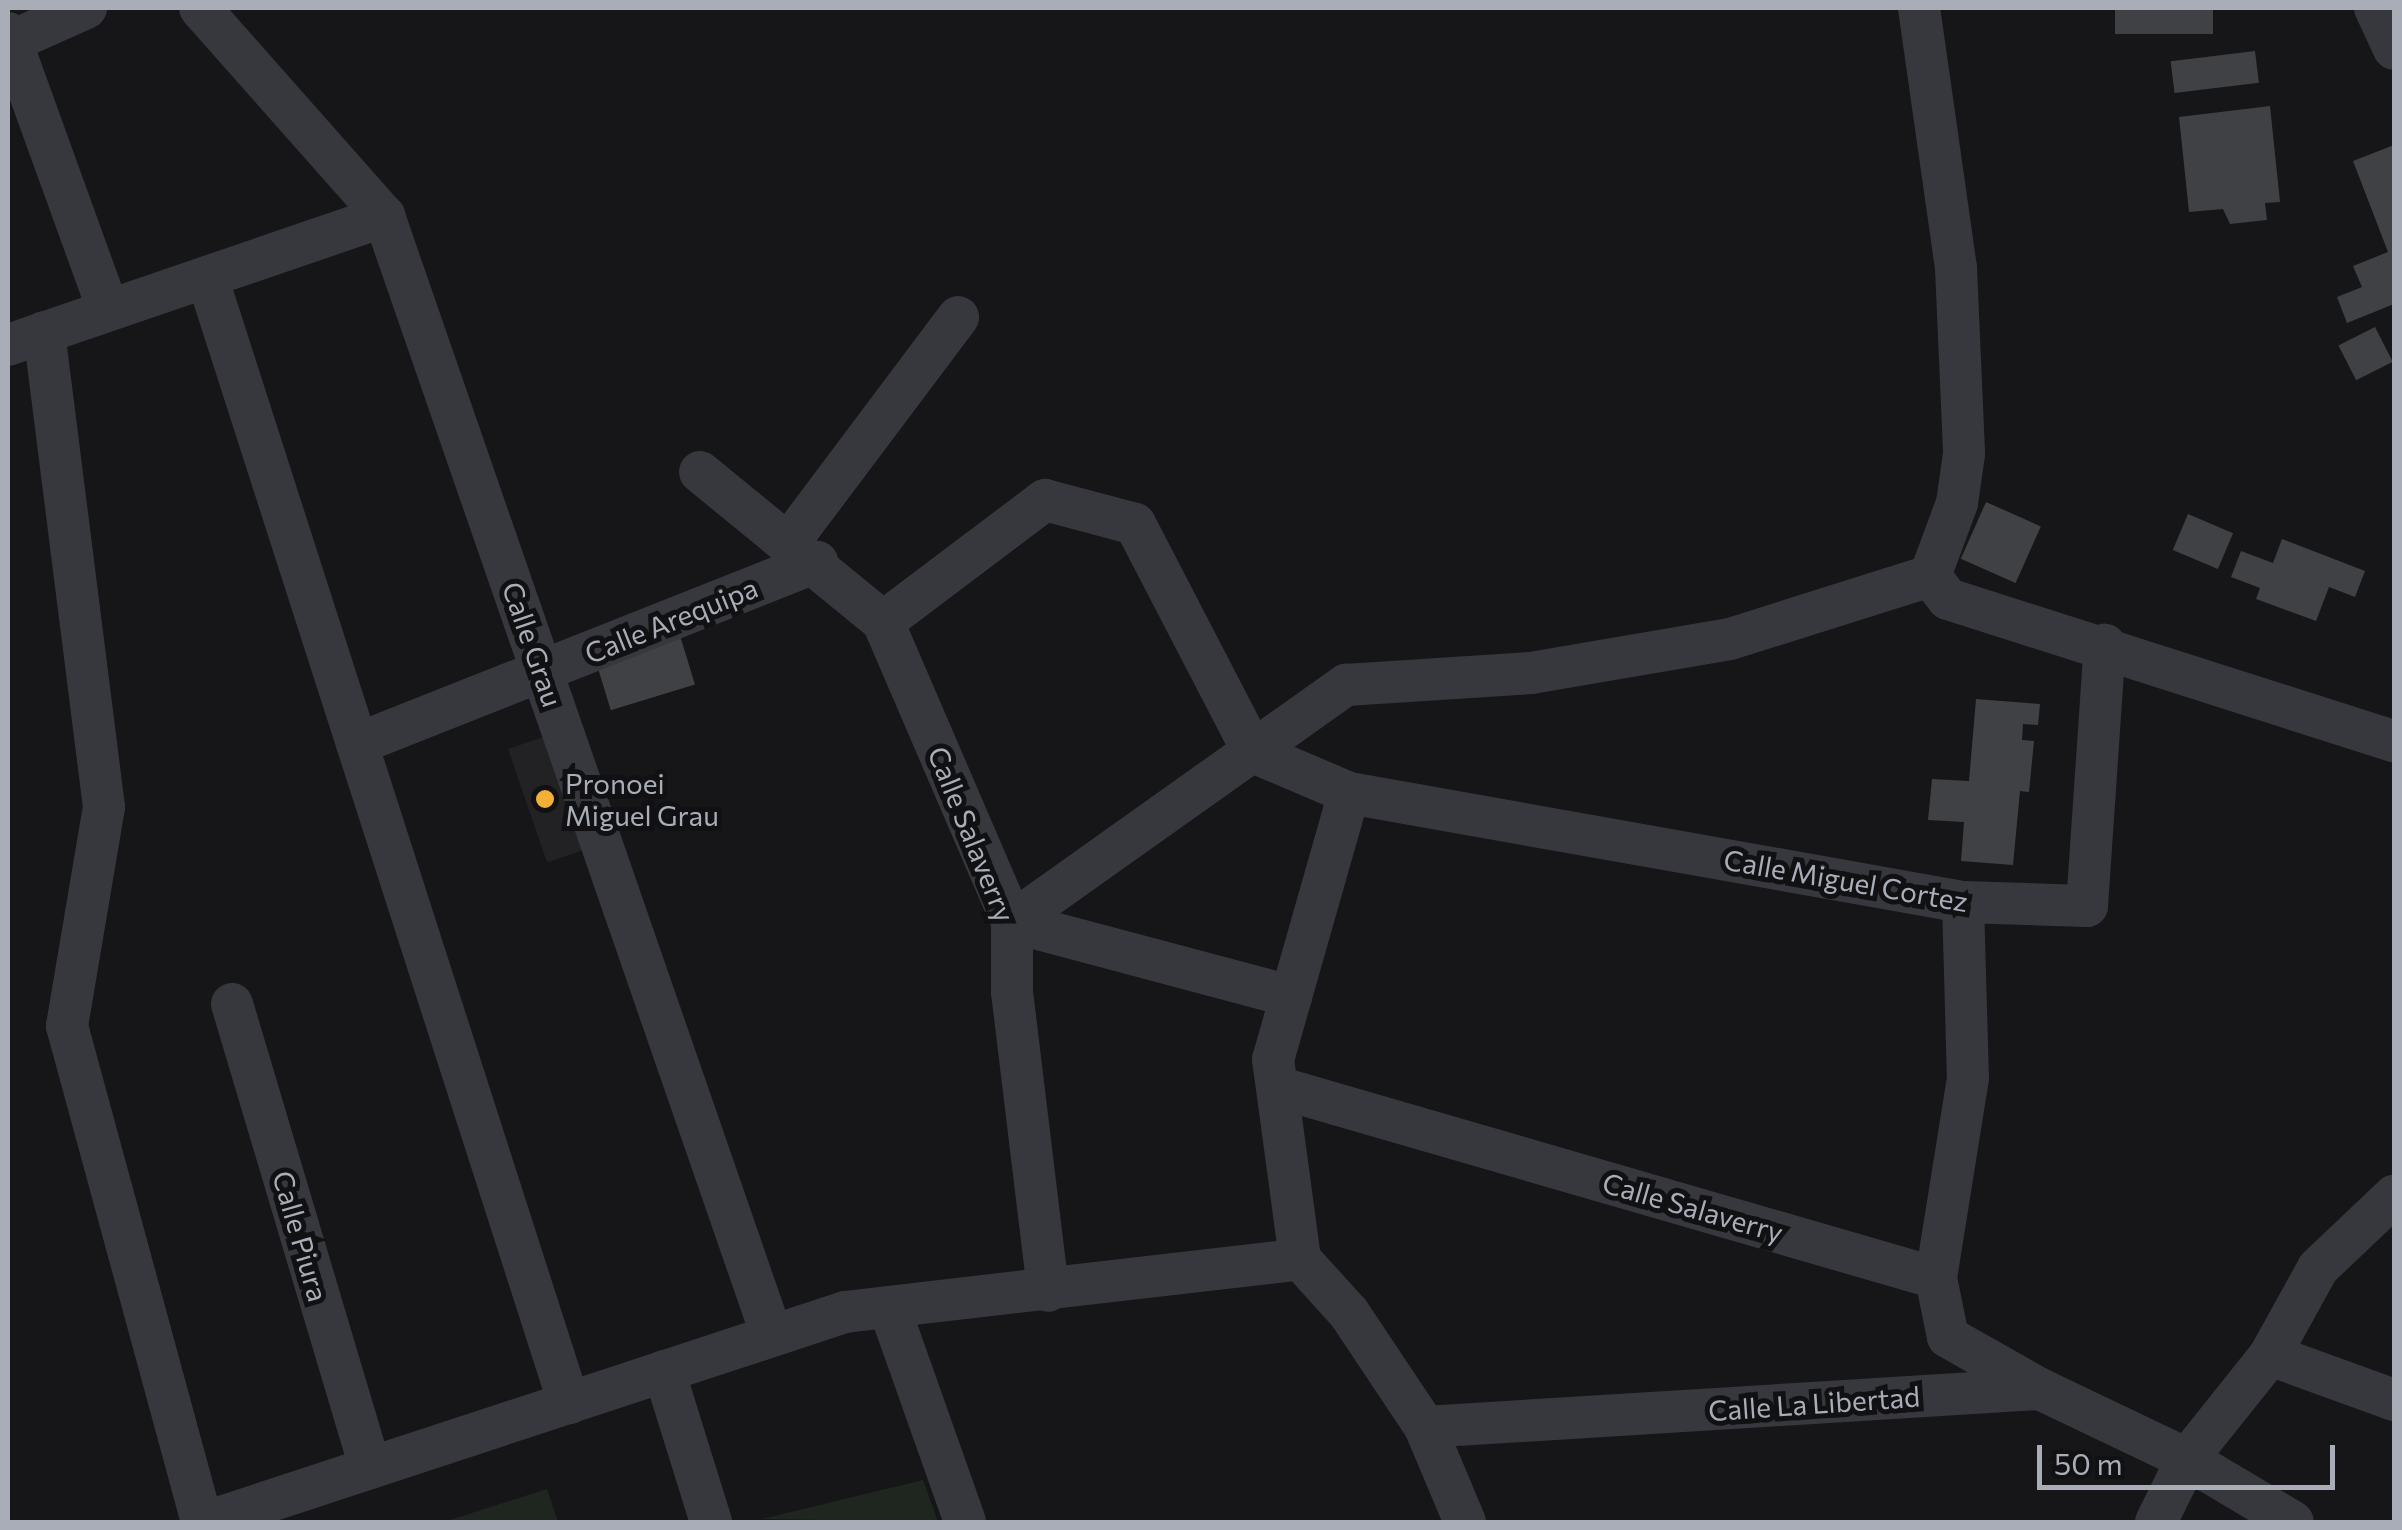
<!DOCTYPE html>
<html>
<head>
<meta charset="utf-8">
<style>
	body { margin:0 }
	#map { position:relative; width:2402px; height:1530px; overflow:hidden; background:#161618; font-family:Commissioner,sans-serif }
	div>[style] { position:absolute }
	.built>* { inset:0; background:#222225; transform-origin:0 0 }
	.green>* { inset:0; background:#1e261f }
	.building>* { inset:0; background:#404145; transform-origin:0 0 }
	.street>* { height:42px; margin:-21px; padding:0 21px; transform-origin:21px; border-radius:21px; background:#37383d }
	.dots>* { width:28px; height:28px; translate:-50% -50%; box-sizing:border-box; border:5px solid #111113; border-radius:50% }
	span { translate:-50% -50%; white-space:nowrap; text-align:center; line-height:1.15; -webkit-text-stroke:10px #111113; paint-order:stroke }
	.street-label { font-size:28px; color:#a8adb8 }
	.poi-label { font-size:28px; color:#a8adb8 }
	.left { translate:0 -50%; text-align:left }
	.frame { position:absolute; inset:0; border:10px solid #a8adb8; pointer-events:none }
	.scale { position:absolute; left:2037px; top:1445px; width:298px; height:45px; box-sizing:border-box; border:5px solid #a8adb8; border-top:0; padding-left:12px; font-size:30px; line-height:35px; white-space:nowrap; color:#a8adb8; -webkit-text-stroke:8px #111113; paint-order:stroke }
</style>
</head>
<body>
<div id="map">
	<div class="built">
		<div style="left:543px;top:737px;width:120px;height:37px;rotate:71deg"></div>
	</div>
	<div class="green">
		<div style="clip-path:polygon(923px 1480px,938px 1522px,762px 1519px)"></div>
		<div style="clip-path:polygon(547px 1489px,558px 1522px,444px 1522px)"></div>
	</div>
	<div class="building">
		<div style="left:2115px;top:8px;width:98px;height:26px"></div>
		<div style="left:2255px;top:51px;width:32px;height:85px;rotate:83deg"></div>
		<div style="clip-path:polygon(2270px 106px,2280px 202px,2265px 203px,2267px 220px,2230px 224px,2223px 209px,2189px 212px,2179px 117px)"></div>
		<div style="clip-path:polygon(2394px 145px,2394px 304px,2347px 323px,2337px 297px,2362px 287px,2353px 266px,2388px 252px,2353px 161px)"></div>
		<div style="left:2375px;top:327px;width:39px;height:41px;rotate:63deg"></div>
		<div style="left:1986px;top:502px;width:60px;height:62px;rotate:24deg"></div>
		<div style="left:2188px;top:514px;width:49px;height:39px;rotate:23deg"></div>
		<div style="clip-path:polygon(2282px 539px,2365px 571px,2355px 597px,2329px 587px,2316px 621px,2256px 599px,2260px 588px,2231px 577px,2241px 551px,2273px 563px)"></div>
		<div style="left:678px;top:629px;width:58px;height:88px;rotate:73deg"></div>
		<div style="clip-path:polygon(1976px 699px,2040px 704px,2038px 725px,2023px 724px,2022px 740px,2034px 741px,2029px 792px,2020px 791px,2013px 865px,1961px 861px,1964px 822px,1928px 820px,1932px 779px,1969px 781px)"></div>
	</div>
	<div class="street">
		<div style="left:200px;top:8px;width:278px;rotate:48.5deg"></div>
		<div style="left:384px;top:216px;width:1185px;rotate:70.89deg"></div>
		<div style="left:1919px;top:8px;width:263px;rotate:81.9deg"></div>
		<div style="left:1956px;top:268px;width:186px;rotate:87.5deg"></div>
		<div style="left:1964px;top:454px;width:49px;rotate:98.1deg"></div>
		<div style="left:1957px;top:503px;width:78px;rotate:110.3deg"></div>
		<div style="left:2375px;top:8px;width:45px;rotate:65.1deg"></div>
		<div style="left:8px;top:33px;width:294px;rotate:70.1deg"></div>
		<div style="left:12px;top:41px;width:81px;rotate:-24deg"></div>
		<div style="left:207px;top:277px;width:1183px;rotate:72.18deg"></div>
		<div style="left:44px;top:332px;width:479px;rotate:82.8deg"></div>
		<div style="left:104px;top:807px;width:222px;rotate:99.6deg"></div>
		<div style="left:67px;top:1026px;width:514px;rotate:74.77deg"></div>
		<div style="left:8px;top:345px;width:398px;rotate:-18.9deg"></div>
		<div style="left:700px;top:472px;width:237px;rotate:39.3deg"></div>
		<div style="left:883px;top:622px;width:327px;rotate:66.7deg"></div>
		<div style="left:1012px;top:922px;width:70px;rotate:90deg"></div>
		<div style="left:1012px;top:992px;width:301px;rotate:83.1deg"></div>
		<div style="left:790px;top:541px;width:280px;rotate:-53.1deg"></div>
		<div style="left:883px;top:622px;width:203px;rotate:-37deg"></div>
		<div style="left:1045px;top:500px;width:93px;rotate:14.9deg"></div>
		<div style="left:1135px;top:524px;width:257px;rotate:62.6deg"></div>
		<div style="left:1253px;top:752px;width:104px;rotate:23.1deg"></div>
		<div style="left:1349px;top:793px;width:624px;rotate:10.07deg"></div>
		<div style="left:1963px;top:902px;width:124px;rotate:1.8deg"></div>
		<div style="left:2087px;top:906px;width:262px;rotate:-86.1deg"></div>
		<div style="left:357px;top:744px;width:495px;rotate:-21.6deg"></div>
		<div style="left:1349px;top:793px;width:277px;rotate:105.9deg"></div>
		<div style="left:1273px;top:1059px;width:202px;rotate:82.3deg"></div>
		<div style="left:1300px;top:1259px;width:73px;rotate:47.8deg"></div>
		<div style="left:1349px;top:1313px;width:137px;rotate:56.3deg"></div>
		<div style="left:1425px;top:1427px;width:103px;rotate:67.2deg"></div>
		<div style="left:1963px;top:902px;width:176px;rotate:88.4deg"></div>
		<div style="left:1968px;top:1078px;width:203px;rotate:99.1deg"></div>
		<div style="left:1936px;top:1278px;width:60px;rotate:78.5deg"></div>
		<div style="left:1948px;top:1337px;width:106px;rotate:29.5deg"></div>
		<div style="left:1012px;top:922px;width:410px;rotate:-35.4deg"></div>
		<div style="left:1346px;top:685px;width:185px;rotate:-3.7deg"></div>
		<div style="left:1531px;top:673px;width:202px;rotate:-9.7deg"></div>
		<div style="left:1730px;top:639px;width:210px;rotate:-17.5deg"></div>
		<div style="left:1930px;top:576px;width:29px;rotate:52deg"></div>
		<div style="left:1948px;top:599px;width:468px;rotate:17.7deg"></div>
		<div style="left:1012px;top:922px;width:289px;rotate:14.9deg"></div>
		<div style="left:232px;top:1004px;width:484px;rotate:73.4deg"></div>
		<div style="left:1277px;top:1087px;width:686px;rotate:16.16deg"></div>
		<div style="left:889px;top:1307px;width:228px;rotate:70.5deg"></div>
		<div style="left:2270px;top:1355px;width:132px;rotate:19.9deg"></div>
		<div style="left:664px;top:1371px;width:158px;rotate:72.7deg"></div>
		<div style="left:1425px;top:1427px;width:616px;rotate:-3.54deg"></div>
		<div style="left:2040px;top:1389px;width:163px;rotate:25.5deg"></div>
		<div style="left:2187px;top:1459px;width:123px;rotate:30.7deg"></div>
		<div style="left:206px;top:1522px;width:673px;rotate:-18.19deg"></div>
		<div style="left:845px;top:1312px;width:458px;rotate:-6.6deg"></div>
		<div style="left:2156px;top:1522px;width:70px;rotate:-63.8deg"></div>
		<div style="left:2187px;top:1459px;width:133px;rotate:-51.4deg"></div>
		<div style="left:2270px;top:1355px;width:99px;rotate:-61.1deg"></div>
		<div style="left:2318px;top:1268px;width:105px;rotate:-43.5deg"></div>
	</div>
	<div class="dots">
		<div style="left:545px;top:799px;background:#f2b134"></div>
	</div>
	<div class="street-label">
		<span style="left:671px;top:620px;rotate:-22deg">Calle Arequipa</span>
		<span style="left:533px;top:644px;rotate:71deg">Calle Grau</span>
		<span style="left:972px;top:834px;rotate:68deg">Calle Salaverry</span>
		<span style="left:1846px;top:880px;rotate:10deg">Calle Miguel Cortez</span>
		<span style="left:1693px;top:1207px;rotate:16deg">Calle Salaverry</span>
		<span style="left:301px;top:1236px;rotate:74deg">Calle Piura</span>
		<span style="left:1814px;top:1403px;rotate:-4deg">Calle La Libertad</span>
	</div>
	<div class="poi-label">
		<span class="left" style="left:565px;top:799px">Pronoei<br>Miguel Grau</span>
	</div>
	<div class="frame"></div>
	<div class="scale">50 m</div>
</div>
</body>
</html>
